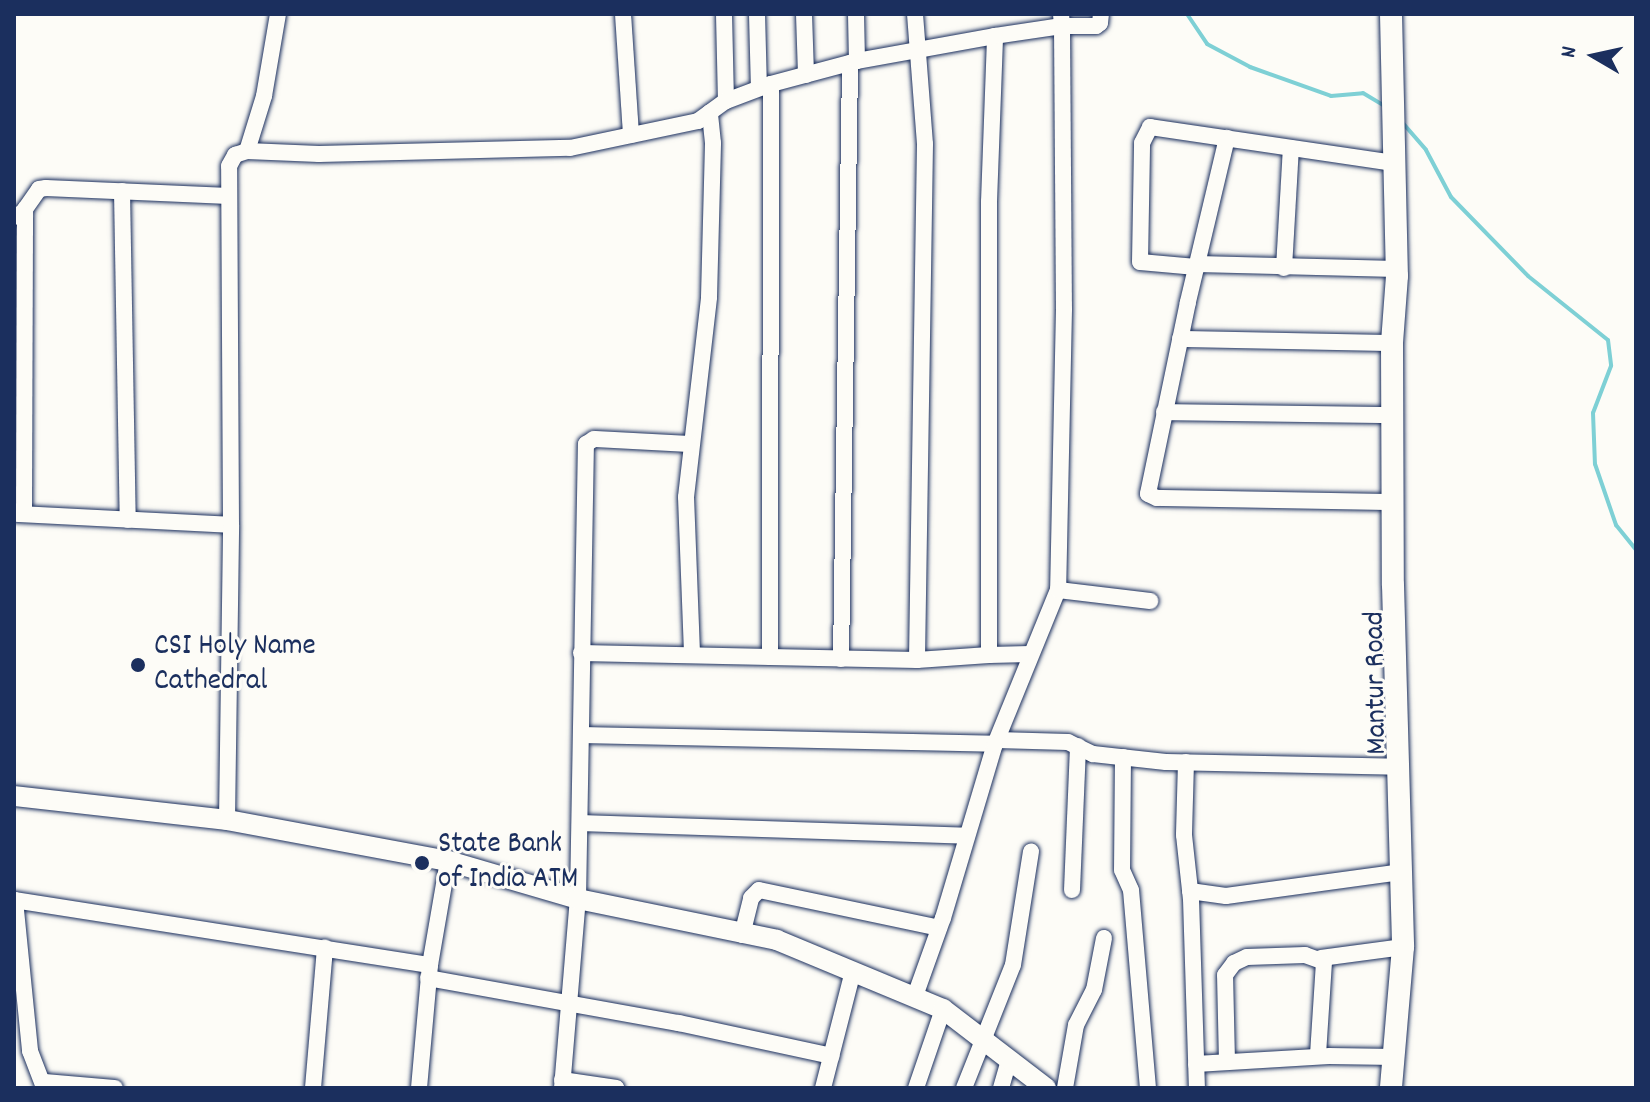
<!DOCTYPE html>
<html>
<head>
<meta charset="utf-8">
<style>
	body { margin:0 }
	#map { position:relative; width:1650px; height:1102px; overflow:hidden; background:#fdfcf7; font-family:Dekko,sans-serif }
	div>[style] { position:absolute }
	.stream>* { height:4px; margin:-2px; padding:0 2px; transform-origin:2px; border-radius:2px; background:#7ed0d5 }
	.roads { filter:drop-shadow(0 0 2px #1b2f5e) drop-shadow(0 0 2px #1b2f5e) }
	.minor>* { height:16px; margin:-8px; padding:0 8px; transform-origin:8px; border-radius:8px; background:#fdfcf7 }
	.tertiary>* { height:20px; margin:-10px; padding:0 10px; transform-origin:10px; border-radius:10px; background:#fdfcf7 }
	.secondary>* { height:22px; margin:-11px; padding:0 11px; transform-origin:11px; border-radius:11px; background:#fdfcf7 }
	.dots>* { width:22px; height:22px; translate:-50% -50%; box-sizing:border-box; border:4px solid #fdfcf7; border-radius:50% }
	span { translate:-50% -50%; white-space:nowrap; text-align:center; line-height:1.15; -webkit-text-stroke:6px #fdfcf7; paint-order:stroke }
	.poi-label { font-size:30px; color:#1b2f5e }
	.left { translate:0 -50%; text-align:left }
	.street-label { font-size:30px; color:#1b2f5e }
	.frame { position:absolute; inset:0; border:16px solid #1b2f5e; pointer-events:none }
	.north { position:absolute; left:1554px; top:16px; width:80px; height:80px; -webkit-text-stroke:6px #fdfcf7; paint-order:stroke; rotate:279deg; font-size:22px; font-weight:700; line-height:32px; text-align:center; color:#1b2f5e }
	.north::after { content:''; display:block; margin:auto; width:28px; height:36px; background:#1b2f5e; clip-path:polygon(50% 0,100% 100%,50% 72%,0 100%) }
</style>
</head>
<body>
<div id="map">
	<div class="stream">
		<div style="left:1187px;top:14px;width:36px;rotate:56deg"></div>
		<div style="left:1207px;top:44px;width:49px;rotate:28.1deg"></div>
		<div style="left:1250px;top:67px;width:86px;rotate:19.7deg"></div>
		<div style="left:1331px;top:96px;width:32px;rotate:-5deg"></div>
		<div style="left:1363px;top:93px;width:27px;rotate:31deg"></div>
		<div style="left:1401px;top:121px;width:38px;rotate:49deg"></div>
		<div style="left:1426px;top:150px;width:53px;rotate:62deg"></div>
		<div style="left:1451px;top:197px;width:110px;rotate:45.7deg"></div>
		<div style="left:1528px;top:276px;width:102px;rotate:38.7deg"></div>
		<div style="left:1608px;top:340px;width:26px;rotate:83deg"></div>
		<div style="left:1611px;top:366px;width:50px;rotate:111deg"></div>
		<div style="left:1593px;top:413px;width:51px;rotate:87.8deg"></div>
		<div style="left:1595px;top:464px;width:65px;rotate:71deg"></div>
		<div style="left:1616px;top:525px;width:32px;rotate:51deg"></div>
	</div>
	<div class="roads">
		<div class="minor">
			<div style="left:623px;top:14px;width:121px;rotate:86.2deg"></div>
			<div style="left:724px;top:14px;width:87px;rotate:88.7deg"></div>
			<div style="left:757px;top:14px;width:74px;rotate:88.5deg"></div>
			<div style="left:804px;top:14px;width:61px;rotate:88.1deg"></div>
			<div style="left:856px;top:14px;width:47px;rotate:88.8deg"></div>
			<div style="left:915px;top:14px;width:130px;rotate:85.6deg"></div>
			<div style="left:925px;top:144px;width:516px;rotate:90.89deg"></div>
			<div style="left:1061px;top:14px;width:12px;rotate:85deg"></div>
			<div style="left:1062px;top:26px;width:34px"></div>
			<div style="left:1096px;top:26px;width:5px;rotate:-37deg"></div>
			<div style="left:1100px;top:23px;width:9px;rotate:-84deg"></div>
			<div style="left:771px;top:84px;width:573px;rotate:90.1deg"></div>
			<div style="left:770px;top:657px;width:147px;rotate:1.2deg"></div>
			<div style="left:917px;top:660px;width:72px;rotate:-4deg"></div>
			<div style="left:1227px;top:138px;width:169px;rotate:103.4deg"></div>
			<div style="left:1188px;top:302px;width:196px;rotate:101.8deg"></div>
			<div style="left:1148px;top:494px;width:10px;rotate:24deg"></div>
			<div style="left:1157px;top:498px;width:236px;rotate:1deg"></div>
			<div style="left:247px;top:151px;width:58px;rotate:-72.8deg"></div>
			<div style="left:264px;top:96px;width:83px;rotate:-80.3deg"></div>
			<div style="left:122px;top:191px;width:329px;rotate:89deg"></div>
			<div style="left:14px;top:217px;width:10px;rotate:-29deg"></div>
			<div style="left:23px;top:212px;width:28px;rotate:-55deg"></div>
			<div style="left:39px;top:189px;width:7px;rotate:-8deg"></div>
			<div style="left:46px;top:188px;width:183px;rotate:2.5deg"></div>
			<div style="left:1197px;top:264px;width:200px;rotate:1.4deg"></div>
			<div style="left:1196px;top:267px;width:56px;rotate:-174.9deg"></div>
			<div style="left:1140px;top:262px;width:119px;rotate:-89deg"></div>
			<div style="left:1142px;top:143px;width:18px;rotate:-63deg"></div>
			<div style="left:1150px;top:127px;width:247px;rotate:8.4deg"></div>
			<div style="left:1284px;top:268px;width:120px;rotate:-86.7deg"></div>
			<div style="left:1180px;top:339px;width:212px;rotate:1.1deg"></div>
			<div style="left:1164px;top:412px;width:227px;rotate:0.8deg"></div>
			<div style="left:17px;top:514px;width:214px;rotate:2.9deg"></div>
			<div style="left:24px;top:514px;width:305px;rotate:-89.8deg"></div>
			<div style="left:581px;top:653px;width:189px;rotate:1.2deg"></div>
			<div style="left:692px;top:653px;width:156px;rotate:-92.2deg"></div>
			<div style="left:686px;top:497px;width:201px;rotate:-83.4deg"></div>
			<div style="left:709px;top:297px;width:154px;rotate:-88.5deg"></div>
			<div style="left:713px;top:143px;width:31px;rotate:-96deg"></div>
			<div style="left:1030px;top:654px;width:41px;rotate:178.6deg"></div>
			<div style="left:989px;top:655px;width:453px;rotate:-90deg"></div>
			<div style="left:989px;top:202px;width:166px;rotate:-87.9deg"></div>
			<div style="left:995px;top:36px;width:68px;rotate:-8.5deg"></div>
			<div style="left:1062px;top:26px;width:283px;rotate:89.6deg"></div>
			<div style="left:1064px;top:309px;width:281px;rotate:91.2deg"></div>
			<div style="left:841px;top:659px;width:596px;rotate:-89.13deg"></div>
			<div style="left:581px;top:735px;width:414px;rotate:1.2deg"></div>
			<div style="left:997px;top:740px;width:71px;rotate:1.6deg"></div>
			<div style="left:1068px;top:742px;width:28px;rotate:26deg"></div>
			<div style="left:1093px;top:754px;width:73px;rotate:6.3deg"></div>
			<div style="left:1166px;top:762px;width:232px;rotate:1.2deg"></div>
			<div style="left:1123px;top:757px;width:113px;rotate:90.5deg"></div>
			<div style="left:1122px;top:870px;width:22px;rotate:66deg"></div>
			<div style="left:1131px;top:890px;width:199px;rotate:85.1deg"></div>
			<div style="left:1186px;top:762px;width:73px;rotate:91.6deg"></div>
			<div style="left:1184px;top:835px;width:64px;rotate:83.8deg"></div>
			<div style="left:1191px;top:899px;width:189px;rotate:88.2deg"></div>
			<div style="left:227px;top:820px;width:295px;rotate:-89.2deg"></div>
			<div style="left:231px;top:525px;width:359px;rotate:-90.3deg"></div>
			<div style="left:229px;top:166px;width:13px;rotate:-61deg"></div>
			<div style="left:235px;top:155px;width:13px;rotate:-18deg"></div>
			<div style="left:247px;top:151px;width:72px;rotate:2.4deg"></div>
			<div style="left:319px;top:154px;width:251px;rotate:-1.4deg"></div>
			<div style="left:570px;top:148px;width:131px;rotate:-11.9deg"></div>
			<div style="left:698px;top:121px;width:34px;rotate:-36deg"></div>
			<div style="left:726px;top:101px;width:48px;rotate:-20.7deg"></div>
			<div style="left:771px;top:84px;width:89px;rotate:-15deg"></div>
			<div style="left:857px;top:61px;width:140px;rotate:-10.3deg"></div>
			<div style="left:580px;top:823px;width:387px;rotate:1.9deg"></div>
			<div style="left:1072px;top:890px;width:144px;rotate:-87.6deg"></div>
			<div style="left:1190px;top:891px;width:36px;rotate:8deg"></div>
			<div style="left:1226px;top:896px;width:178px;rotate:-7.8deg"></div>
			<div style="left:14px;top:900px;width:421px;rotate:8.9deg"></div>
			<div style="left:15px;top:900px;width:152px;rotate:84.3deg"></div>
			<div style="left:30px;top:1051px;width:40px;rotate:69deg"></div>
			<div style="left:742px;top:935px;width:38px;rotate:-76deg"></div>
			<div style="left:751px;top:898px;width:11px;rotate:-45deg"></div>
			<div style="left:759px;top:890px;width:184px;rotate:11.9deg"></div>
			<div style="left:1321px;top:958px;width:83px;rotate:-7.6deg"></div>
			<div style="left:428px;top:978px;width:255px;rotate:10.2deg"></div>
			<div style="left:679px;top:1023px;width:156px;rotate:12.2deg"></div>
			<div style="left:915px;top:996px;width:83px;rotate:-70.3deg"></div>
			<div style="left:943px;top:918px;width:182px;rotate:-73.4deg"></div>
			<div style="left:995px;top:744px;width:166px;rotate:-67.8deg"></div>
			<div style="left:1058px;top:590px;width:93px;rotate:6.8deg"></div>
			<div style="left:1227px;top:1062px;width:87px;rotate:-91.3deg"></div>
			<div style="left:1225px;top:975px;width:15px;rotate:-53deg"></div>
			<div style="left:1234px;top:963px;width:14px;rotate:-25deg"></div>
			<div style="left:1247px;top:957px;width:58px;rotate:-2deg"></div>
			<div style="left:1305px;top:955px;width:20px;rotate:20deg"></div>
			<div style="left:1324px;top:962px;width:94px;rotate:93.7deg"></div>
			<div style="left:1196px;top:1064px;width:133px;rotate:-3.4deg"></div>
			<div style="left:1329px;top:1056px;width:66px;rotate:0.9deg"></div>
			<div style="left:562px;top:1080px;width:55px;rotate:8.4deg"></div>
			<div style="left:44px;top:1082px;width:71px;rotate:4.8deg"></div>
			<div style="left:313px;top:1088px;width:141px;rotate:-85.1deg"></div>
			<div style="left:419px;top:1088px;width:123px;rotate:-84.9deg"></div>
			<div style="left:430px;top:965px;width:106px;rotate:-80.2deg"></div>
			<div style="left:562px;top:1088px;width:190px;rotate:-85.2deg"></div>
			<div style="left:578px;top:899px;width:455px;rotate:-89deg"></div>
			<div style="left:586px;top:444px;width:9px;rotate:-32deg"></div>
			<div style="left:594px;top:439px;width:97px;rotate:3deg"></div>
			<div style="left:823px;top:1088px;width:121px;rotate:-75.6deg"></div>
			<div style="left:916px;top:1088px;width:83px;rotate:-71.1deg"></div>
			<div style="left:964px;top:1088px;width:132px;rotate:-68.3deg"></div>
			<div style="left:1013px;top:965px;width:115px;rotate:-81deg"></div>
			<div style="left:1001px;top:1088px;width:29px;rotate:-74deg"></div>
			<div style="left:1065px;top:1088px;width:64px;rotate:-80.1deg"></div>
			<div style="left:1076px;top:1025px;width:39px;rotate:-63deg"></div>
			<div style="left:1094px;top:990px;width:53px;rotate:-79.1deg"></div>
		</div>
		<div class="tertiary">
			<div style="left:14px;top:796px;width:214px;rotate:6.4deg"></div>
			<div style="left:227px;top:820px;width:225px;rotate:10.5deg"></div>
			<div style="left:448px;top:861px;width:135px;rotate:16.3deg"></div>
			<div style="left:578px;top:899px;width:203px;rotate:11.6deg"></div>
			<div style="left:777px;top:940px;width:180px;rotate:22.6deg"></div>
			<div style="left:943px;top:1009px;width:130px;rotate:37.5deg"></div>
		</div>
		<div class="secondary">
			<div style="left:1391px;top:14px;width:262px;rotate:88.7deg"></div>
			<div style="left:1397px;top:276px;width:67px;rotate:94.3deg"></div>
			<div style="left:1392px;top:343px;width:242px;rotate:89.8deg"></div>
			<div style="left:1393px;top:585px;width:362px;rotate:88.4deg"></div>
			<div style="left:1403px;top:947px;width:142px;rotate:94.9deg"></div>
		</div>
	</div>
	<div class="dots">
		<div style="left:138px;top:665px;background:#1b2f5e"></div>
		<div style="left:422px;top:863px;background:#1b2f5e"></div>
	</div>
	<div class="poi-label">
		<span class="left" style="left:154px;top:665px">CSI Holy Name<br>Cathedral</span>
		<span class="left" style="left:438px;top:863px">State Bank<br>of India ATM</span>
	</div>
	<div class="street-label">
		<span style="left:1378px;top:683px;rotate:-91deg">Mantur Road</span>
	</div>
	<div class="frame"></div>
	<div class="north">N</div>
</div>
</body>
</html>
